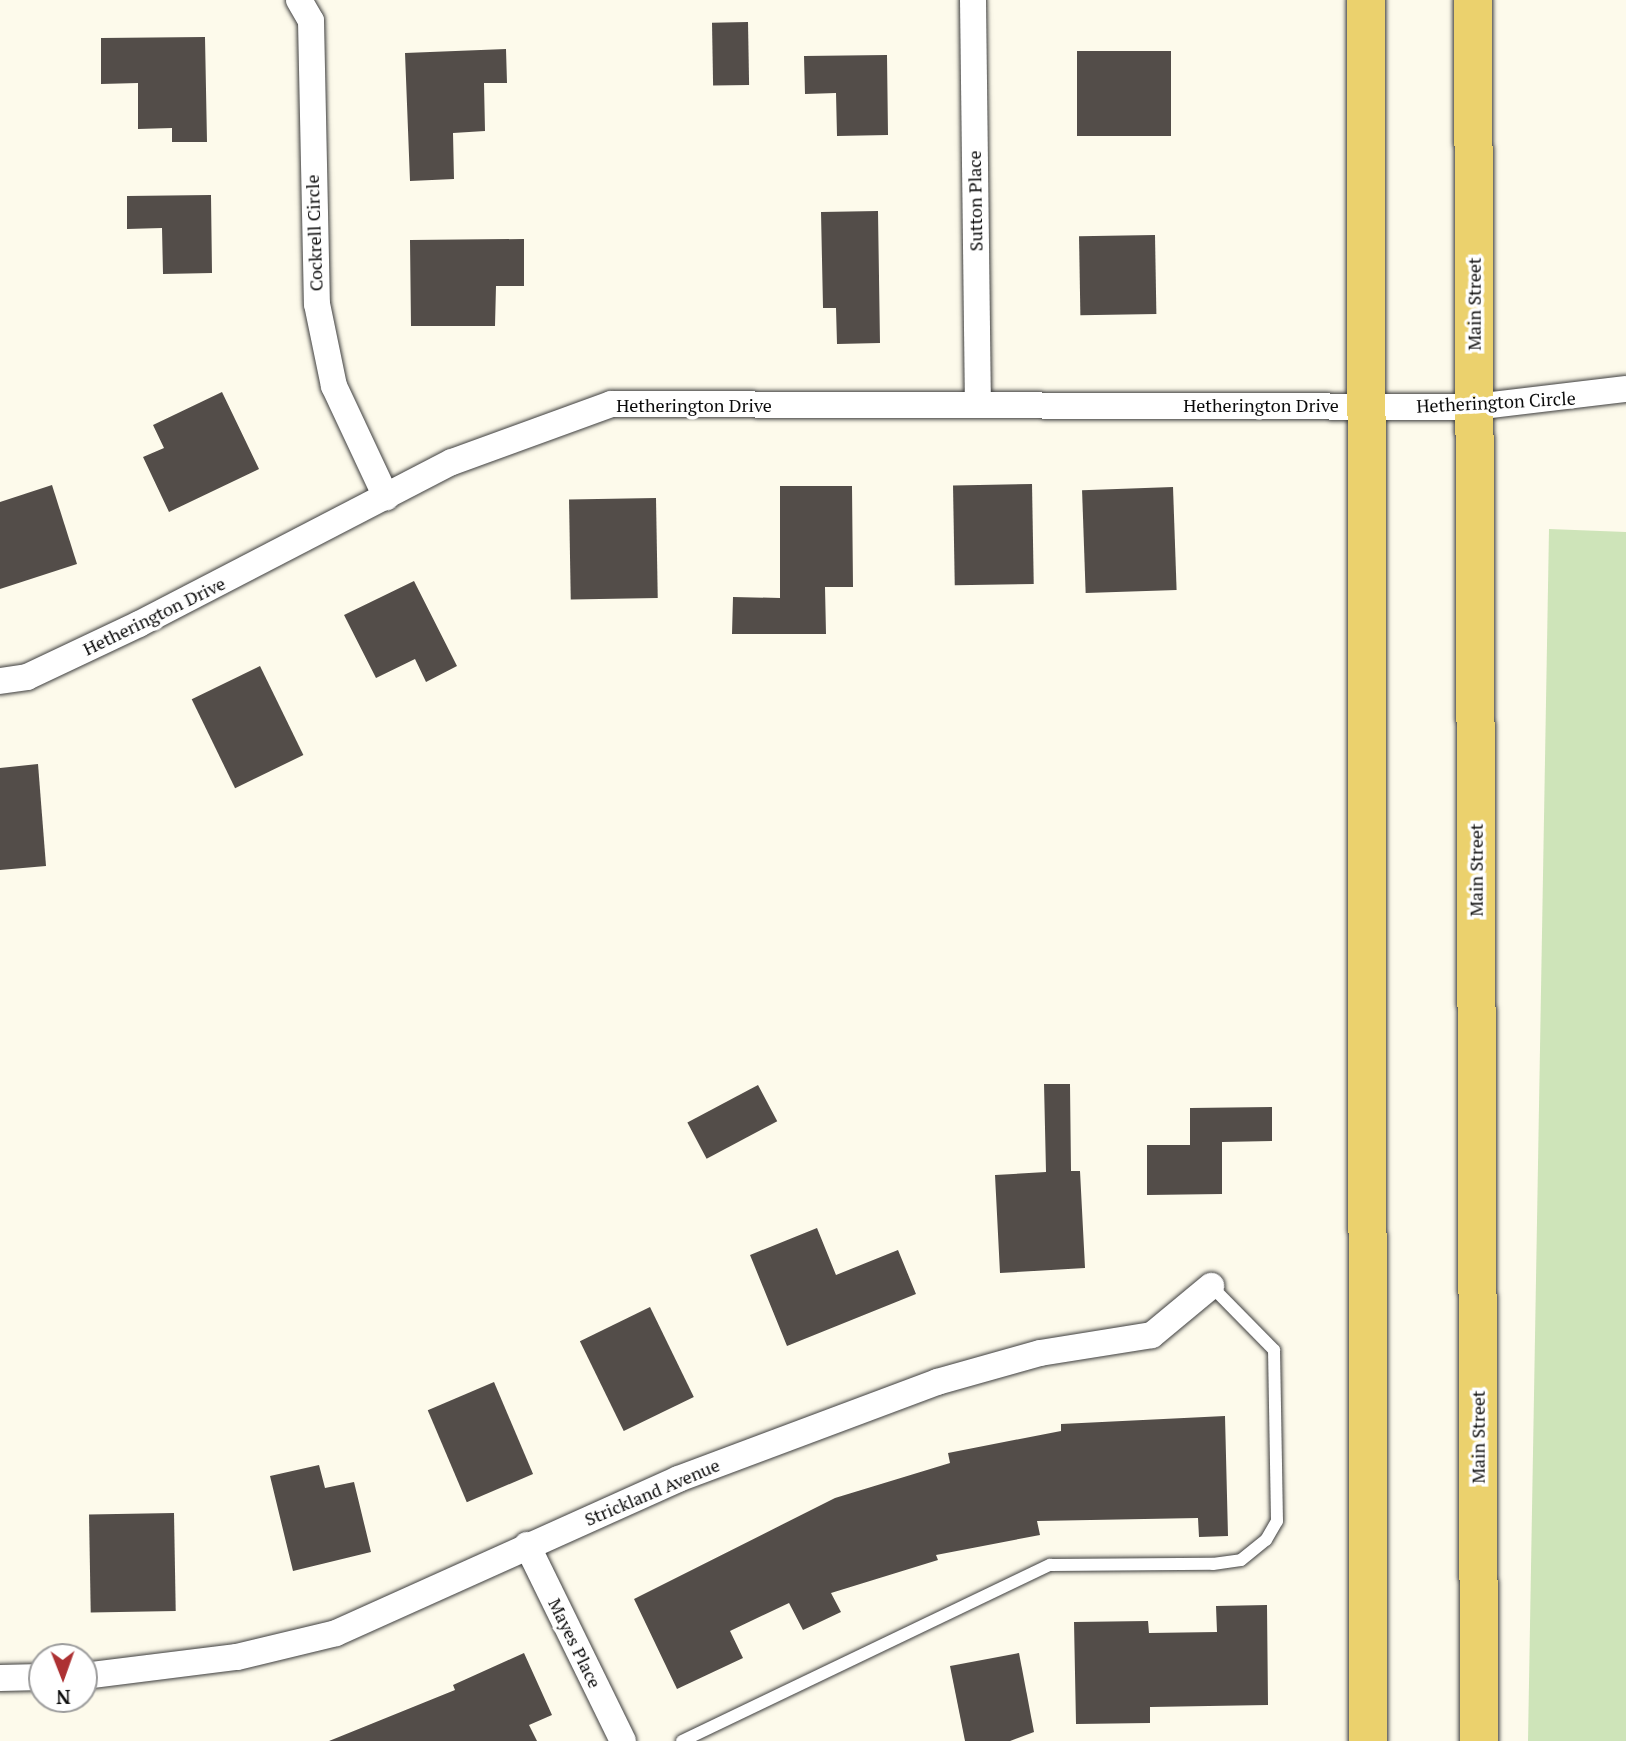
<!DOCTYPE html>
<html>
<head>
<meta charset="utf-8">
<style>
	body { margin:0 }
	#map { position:relative; width:1626px; height:1741px; overflow:hidden; background:#fdfaeb; font-family:"PT Serif",serif }
	div>[style] { position:absolute }
	.green>* { inset:0; background:#cee4b9 }
	.building>* { inset:0; background:#534d49; transform-origin:0 0 }
	.roads { filter:drop-shadow(0 0 2px #3e3e3e) drop-shadow(0 0 2px #3e3e3e) }
	.service>* { height:12px; margin:-6px; padding:0 6px; transform-origin:6px; border-radius:6px; background:#fff }
	.minor>* { height:26px; margin:-13px; padding:0 13px; transform-origin:13px; border-radius:13px; background:#fff }
	.primary>* { height:38px; margin:-19px; padding:0 19px; transform-origin:19px; border-radius:19px; background:#ebd16d }
	span { translate:-50% -50%; white-space:nowrap; text-align:center; line-height:1.15; -webkit-text-stroke:7px #fff; paint-order:stroke }
	.street-label { font-size:18px; color:#0b0b0b }
	.north { position:absolute; left:28px; top:1643px; width:70px; height:70px; box-sizing:border-box; background:#fff; border:2px solid #9d9d9d; border-radius:50%; rotate:179deg; font-size:19px; font-weight:700; line-height:28px; text-align:center; color:#0b0b0b }
	.north::after { content:''; display:block; margin:auto; width:24px; height:32px; background:#ad3133; clip-path:polygon(50% 0,100% 100%,50% 72%,0 100%) }
</style>
</head>
<body>
<div id="map">
	<div class="green">
		<div style="clip-path:polygon(1549px 529px,1626px 532px,1626px 1741px,1528px 1741px)"></div>
	</div>
	<div class="building">
		<div style="left:748px;top:22px;width:63px;height:36px;rotate:89deg"></div>
		<div style="clip-path:polygon(205px 37px,207px 142px,172px 142px,172px 128px,138px 129px,138px 83px,101px 84px,101px 38px)"></div>
		<div style="clip-path:polygon(506px 49px,507px 83px,484px 83px,485px 131px,453px 133px,454px 179px,410px 181px,405px 53px)"></div>
		<div style="left:1077px;top:51px;width:94px;height:85px"></div>
		<div style="clip-path:polygon(887px 55px,888px 135px,837px 136px,836px 93px,805px 94px,804px 56px)"></div>
		<div style="clip-path:polygon(211px 195px,212px 273px,163px 274px,162px 228px,127px 229px,127px 196px)"></div>
		<div style="clip-path:polygon(878px 211px,880px 343px,837px 344px,836px 308px,823px 308px,821px 212px)"></div>
		<div style="left:1155px;top:235px;width:79px;height:76px;rotate:89deg"></div>
		<div style="clip-path:polygon(524px 239px,524px 286px,496px 286px,495px 326px,411px 326px,410px 240px)"></div>
		<div style="clip-path:polygon(222px 392px,259px 469px,169px 512px,143px 457px,164px 448px,153px 425px)"></div>
		<div style="left:1032px;top:484px;width:100px;height:79px;rotate:89deg"></div>
		<div style="clip-path:polygon(52px 485px,77px 564px,0 589px,0 502px)"></div>
		<div style="clip-path:polygon(780px 486px,852px 486px,853px 587px,825px 587px,826px 634px,732px 634px,733px 597px,780px 598px)"></div>
		<div style="left:1173px;top:487px;width:103px;height:91px;rotate:88deg"></div>
		<div style="left:656px;top:498px;width:100px;height:87px;rotate:89deg"></div>
		<div style="clip-path:polygon(414px 581px,457px 666px,426px 682px,415px 659px,376px 678px,344px 615px)"></div>
		<div style="left:260px;top:666px;width:99px;height:76px;rotate:64deg"></div>
		<div style="clip-path:polygon(38px 764px,46px 866px,0 870px,0 768px)"></div>
		<div style="clip-path:polygon(1044px 1084px,1070px 1084px,1071px 1171px,1080px 1171px,1085px 1268px,1000px 1273px,995px 1175px,1046px 1172px)"></div>
		<div style="left:758px;top:1085px;width:41px;height:80px;rotate:62deg"></div>
		<div style="clip-path:polygon(1272px 1107px,1272px 1141px,1222px 1142px,1222px 1194px,1147px 1195px,1147px 1145px,1190px 1145px,1190px 1108px)"></div>
		<div style="clip-path:polygon(817px 1228px,836px 1275px,898px 1250px,916px 1294px,787px 1346px,750px 1255px)"></div>
		<div style="left:650px;top:1307px;width:100px;height:78px;rotate:64deg"></div>
		<div style="left:494px;top:1382px;width:100px;height:72px;rotate:67deg"></div>
		<div style="clip-path:polygon(1225px 1416px,1228px 1536px,1199px 1537px,1198px 1518px,1037px 1521px,1040px 1535px,936px 1555px,938px 1560px,831px 1593px,841px 1612px,803px 1630px,789px 1603px,730px 1631px,743px 1658px,677px 1689px,634px 1599px,835px 1498px,950px 1463px,948px 1453px,1061px 1431px,1061px 1424px)"></div>
		<div style="clip-path:polygon(319px 1465px,325px 1488px,354px 1482px,371px 1552px,293px 1571px,270px 1476px)"></div>
		<div style="left:174px;top:1513px;width:98px;height:85px;rotate:89deg"></div>
		<div style="clip-path:polygon(1267px 1605px,1268px 1705px,1150px 1707px,1150px 1723px,1076px 1724px,1074px 1622px,1148px 1621px,1149px 1633px,1217px 1632px,1216px 1606px)"></div>
		<div style="clip-path:polygon(524px 1653px,552px 1715px,529px 1725px,537px 1741px,329px 1741px,455px 1690px,453px 1685px)"></div>
		<div style="clip-path:polygon(1019px 1653px,1034px 1732px,1010px 1741px,965px 1741px,950px 1666px)"></div>
	</div>
	<div class="roads">
		<div class="service">
			<div style="left:682px;top:1741px;width:408px;rotate:-25.6deg"></div>
			<div style="left:1050px;top:1565px;width:163px;rotate:-0.4deg"></div>
			<div style="left:1213px;top:1564px;width:28px;rotate:-8deg"></div>
			<div style="left:1241px;top:1560px;width:32px;rotate:-39deg"></div>
			<div style="left:1266px;top:1540px;width:22px;rotate:-60deg"></div>
			<div style="left:1277px;top:1521px;width:171px;rotate:-91deg"></div>
			<div style="left:1274px;top:1350px;width:90px;rotate:-134.5deg"></div>
		</div>
		<div class="minor">
			<div style="left:299px;top:0;width:24px;rotate:60deg"></div>
			<div style="left:311px;top:21px;width:283px;rotate:88.8deg"></div>
			<div style="left:317px;top:304px;width:84px;rotate:78.3deg"></div>
			<div style="left:334px;top:386px;width:123px;rotate:64.9deg"></div>
			<div style="left:973px;top:0;width:403px;rotate:89.3deg"></div>
			<div style="left:0;top:681px;width:27px;rotate:-8deg"></div>
			<div style="left:27px;top:677px;width:124px;rotate:-25.3deg"></div>
			<div style="left:139px;top:624px;width:352px;rotate:-27.4deg"></div>
			<div style="left:452px;top:462px;width:169px;rotate:-20deg"></div>
			<div style="left:611px;top:404px;width:863px;rotate:0.2deg"></div>
			<div style="left:1474px;top:407px;width:153px;rotate:-6.8deg"></div>
			<div style="left:527px;top:1545px;width:218px;rotate:63.9deg"></div>
			<div style="left:84px;top:1676px;width:154px;rotate:-7.1deg"></div>
			<div style="left:237px;top:1657px;width:102px;rotate:-13.6deg"></div>
			<div style="left:336px;top:1633px;width:375px;rotate:-24.2deg"></div>
			<div style="left:678px;top:1479px;width:277px;rotate:-20.5deg"></div>
			<div style="left:937px;top:1382px;width:107px;rotate:-15.7deg"></div>
			<div style="left:1040px;top:1353px;width:113px;rotate:-9.1deg"></div>
			<div style="left:1152px;top:1335px;width:77px;rotate:-39.7deg"></div>
			<div style="left:0;top:1678px;width:42px;rotate:-1.4deg"></div>
		</div>
		<div class="primary">
			<div style="left:1366px;top:0;width:1741px;rotate:89.93deg"></div>
			<div style="left:1473px;top:0;width:1741px;rotate:89.8deg"></div>
		</div>
	</div>
	<div class="street-label">
		<span style="left:975px;top:201px;rotate:-91deg">Sutton Place</span>
		<span style="left:314px;top:233px;rotate:-92deg">Cockrell Circle</span>
		<span style="left:1474px;top:304px;rotate:-90deg">Main Street</span>
		<span style="left:1496px;top:402px;rotate:-3deg">Hetherington Circle</span>
		<span style="left:694px;top:405px">Hetherington Drive</span>
		<span style="left:1261px;top:405px">Hetherington Drive</span>
		<span style="left:154px;top:616px;rotate:-26deg">Hetherington Drive</span>
		<span style="left:1476px;top:870px;rotate:-90deg">Main Street</span>
		<span style="left:1478px;top:1437px;rotate:-90deg">Main Street</span>
		<span style="left:652px;top:1492px;rotate:-23deg">Strickland Avenue</span>
		<span style="left:575px;top:1643px;rotate:64deg">Mayes Place</span>
	</div>
	<div class="north">N</div>
</div>
</body>
</html>
